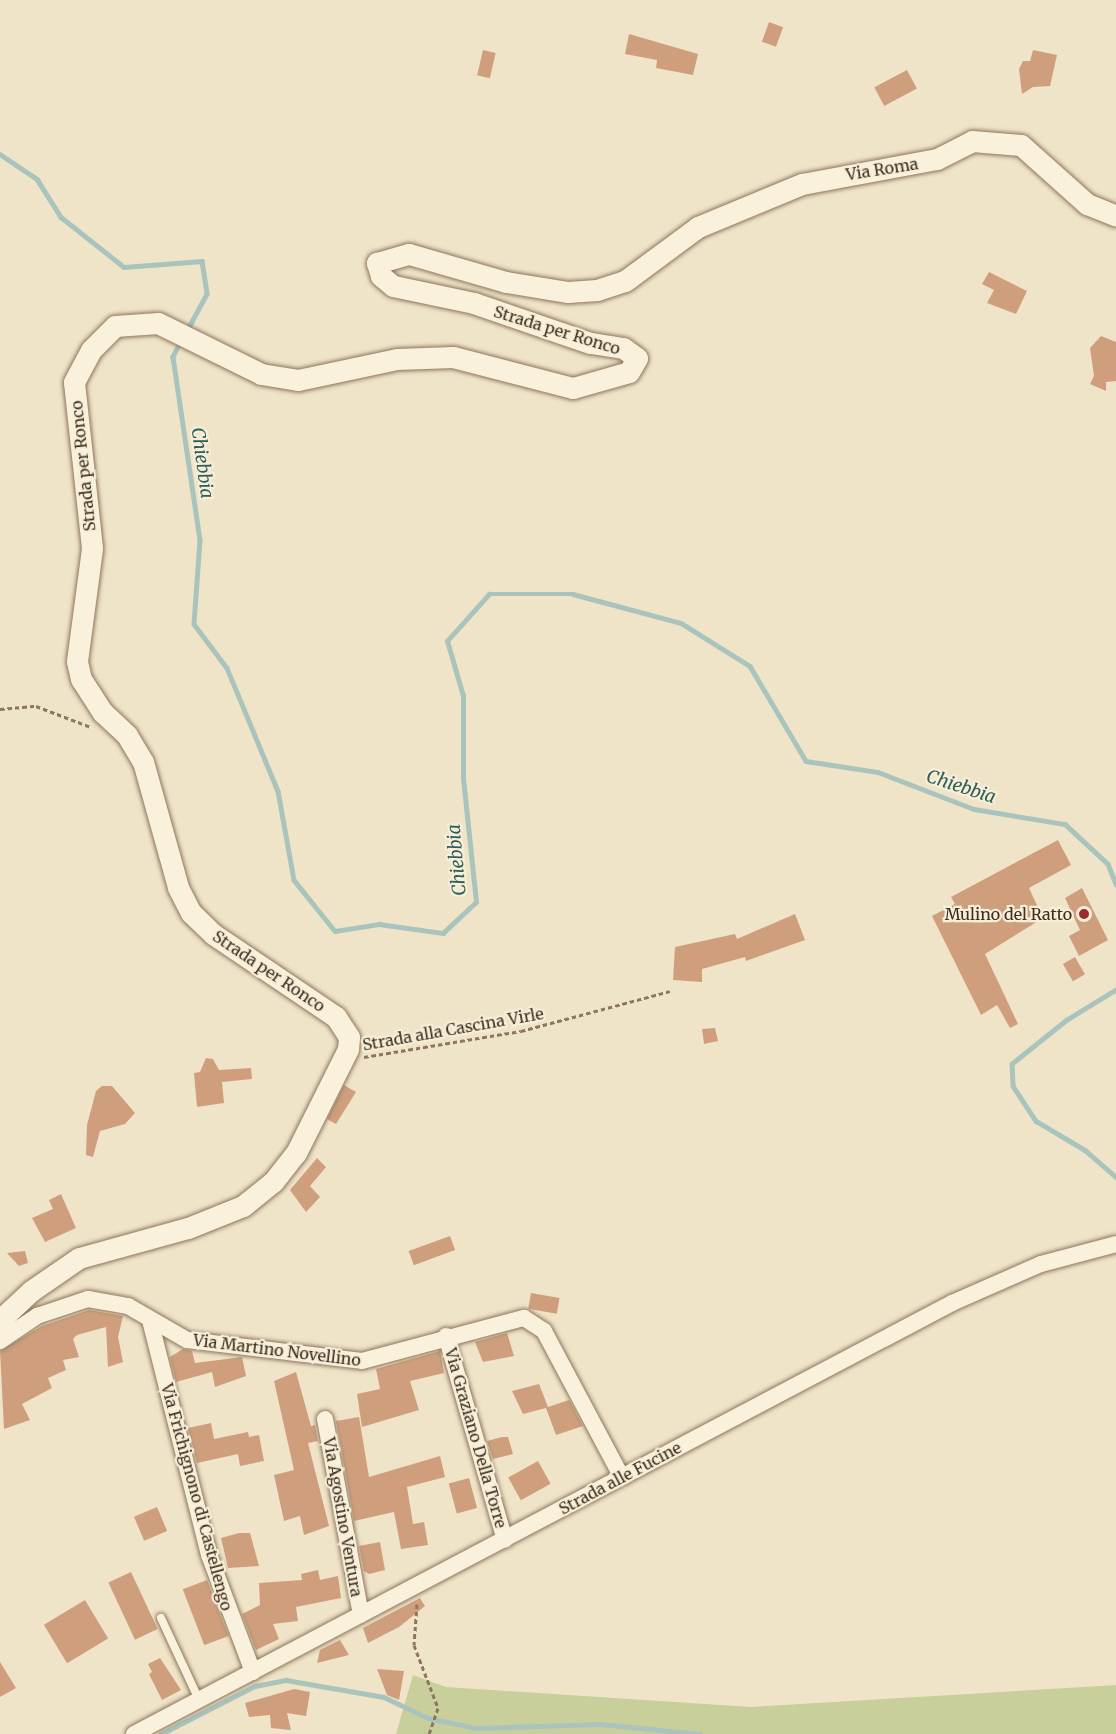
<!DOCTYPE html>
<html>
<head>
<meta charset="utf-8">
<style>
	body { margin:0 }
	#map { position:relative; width:1116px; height:1734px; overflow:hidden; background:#f0e4c8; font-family:Merriweather,serif }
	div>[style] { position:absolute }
	.green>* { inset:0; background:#c9cf9b }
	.stream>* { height:4.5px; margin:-2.25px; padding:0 2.25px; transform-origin:2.25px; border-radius:2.25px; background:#a9c4bc }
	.building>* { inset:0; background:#cf9f7d; transform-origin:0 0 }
	.path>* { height:3px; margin-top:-1.5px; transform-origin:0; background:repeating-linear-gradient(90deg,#8d765c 0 4.5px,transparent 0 7.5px) }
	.roads { filter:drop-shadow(0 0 2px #8d765c) drop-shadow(0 0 2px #8d765c) }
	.service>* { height:8px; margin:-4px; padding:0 4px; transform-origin:4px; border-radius:4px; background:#faf1dc }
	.minor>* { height:16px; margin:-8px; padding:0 8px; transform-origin:8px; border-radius:8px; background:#faf1dc }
	.tertiary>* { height:21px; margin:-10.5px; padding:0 10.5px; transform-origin:10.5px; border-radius:10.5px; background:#faf1dc }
	.dots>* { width:16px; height:16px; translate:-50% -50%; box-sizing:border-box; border:3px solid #f7eed8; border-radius:50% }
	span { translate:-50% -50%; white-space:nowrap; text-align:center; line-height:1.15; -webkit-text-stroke:4.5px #f7eed8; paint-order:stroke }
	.street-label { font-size:16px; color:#3d2e20 }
	.poi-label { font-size:16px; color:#3d2e20 }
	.right { translate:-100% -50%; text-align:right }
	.water-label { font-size:18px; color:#2f5d5a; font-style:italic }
</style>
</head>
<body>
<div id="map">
	<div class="green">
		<div style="clip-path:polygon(413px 1675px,446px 1687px,751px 1707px,1116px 1685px,1116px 1734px,396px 1734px)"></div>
	</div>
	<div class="stream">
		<div style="left:0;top:154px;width:45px;rotate:34deg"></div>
		<div style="left:37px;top:179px;width:45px;rotate:57.7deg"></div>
		<div style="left:61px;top:217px;width:80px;rotate:38.4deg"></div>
		<div style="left:124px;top:267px;width:78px;rotate:-4.4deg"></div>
		<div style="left:202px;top:261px;width:33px;rotate:81deg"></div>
		<div style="left:207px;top:294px;width:42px;rotate:118.4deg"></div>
		<div style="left:181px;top:341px;width:18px;rotate:117deg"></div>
		<div style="left:173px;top:357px;width:185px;rotate:81.6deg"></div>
		<div style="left:200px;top:540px;width:84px;rotate:94.1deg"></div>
		<div style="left:194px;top:624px;width:55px;rotate:53.1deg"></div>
		<div style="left:227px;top:668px;width:133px;rotate:67.5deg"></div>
		<div style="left:278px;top:791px;width:90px;rotate:79.8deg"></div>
		<div style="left:294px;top:880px;width:65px;rotate:51.2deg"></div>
		<div style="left:335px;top:931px;width:45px;rotate:-9deg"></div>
		<div style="left:379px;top:924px;width:65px;rotate:8deg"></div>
		<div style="left:443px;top:933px;width:45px;rotate:-43.2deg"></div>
		<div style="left:476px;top:902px;width:125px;rotate:-96deg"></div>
		<div style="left:463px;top:778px;width:82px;rotate:-90deg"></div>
		<div style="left:463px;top:696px;width:57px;rotate:-106.2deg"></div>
		<div style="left:447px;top:641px;width:63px;rotate:-48.2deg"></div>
		<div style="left:489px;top:594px;width:84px"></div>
		<div style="left:573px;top:594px;width:112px;rotate:15deg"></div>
		<div style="left:681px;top:623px;width:81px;rotate:31.9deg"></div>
		<div style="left:750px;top:666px;width:110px;rotate:59.5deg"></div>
		<div style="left:806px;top:761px;width:73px;rotate:8.7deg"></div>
		<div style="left:878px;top:772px;width:103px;rotate:21.1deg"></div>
		<div style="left:974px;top:809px;width:92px;rotate:9.4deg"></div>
		<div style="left:1065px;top:824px;width:59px;rotate:42.9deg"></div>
		<div style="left:1108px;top:864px;width:22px;rotate:68deg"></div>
		<div style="left:1116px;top:990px;width:57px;rotate:148.5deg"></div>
		<div style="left:1067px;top:1020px;width:70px;rotate:141.3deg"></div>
		<div style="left:1012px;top:1064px;width:22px;rotate:87deg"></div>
		<div style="left:1013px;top:1086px;width:42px;rotate:56.7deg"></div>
		<div style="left:1036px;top:1121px;width:57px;rotate:30.6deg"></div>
		<div style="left:1085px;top:1150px;width:41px;rotate:41.1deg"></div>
		<div style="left:161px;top:1734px;width:106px;rotate:-27.1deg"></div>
		<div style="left:255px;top:1686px;width:32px;rotate:-11deg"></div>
		<div style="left:286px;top:1680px;width:99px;rotate:9.8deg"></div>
		<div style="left:384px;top:1697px;width:49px;rotate:25.5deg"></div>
		<div style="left:428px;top:1718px;width:49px;rotate:11.8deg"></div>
		<div style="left:476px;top:1728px;width:125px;rotate:-1.8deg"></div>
		<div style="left:601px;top:1724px;width:99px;rotate:5.8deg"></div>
	</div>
	<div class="building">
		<div style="left:769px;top:22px;width:15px;height:21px;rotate:20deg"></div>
		<div style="clip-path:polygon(629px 34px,698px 54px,693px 75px,656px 68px,657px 60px,625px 54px)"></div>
		<div style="left:483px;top:50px;width:13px;height:26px;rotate:13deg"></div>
		<div style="clip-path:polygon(1033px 50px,1057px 55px,1050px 86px,1033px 87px,1022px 94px,1019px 69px,1023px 61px,1030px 61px)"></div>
		<div style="left:907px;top:70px;width:21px;height:37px;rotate:62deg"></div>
		<div style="clip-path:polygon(989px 272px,1027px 291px,1016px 314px,987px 303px,994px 290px,982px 284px)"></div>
		<div style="clip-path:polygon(1101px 336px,1116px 342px,1116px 381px,1106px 382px,1106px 391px,1090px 384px,1094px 376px,1090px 348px)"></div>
		<div style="clip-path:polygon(1058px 840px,1071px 865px,1029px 888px,1043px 918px,985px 954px,1018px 1024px,1010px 1028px,997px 1005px,981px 1015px,932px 916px,955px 904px,951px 897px)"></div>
		<div style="clip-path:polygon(1082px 888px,1108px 940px,1079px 956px,1069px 936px,1080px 930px,1065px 898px)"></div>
		<div style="clip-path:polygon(795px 914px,805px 940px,746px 961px,745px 957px,702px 969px,702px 982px,673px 980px,675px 947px,735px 934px,737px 939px)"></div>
		<div style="left:1075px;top:957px;width:20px;height:14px;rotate:60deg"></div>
		<div style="clip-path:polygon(715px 1028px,718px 1041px,704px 1044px,702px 1029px)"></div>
		<div style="clip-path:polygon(206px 1058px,213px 1059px,219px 1070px,251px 1068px,252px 1079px,222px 1082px,224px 1103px,197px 1107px,194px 1073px,200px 1072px)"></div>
		<div style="clip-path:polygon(344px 1085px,356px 1092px,336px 1124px,327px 1119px)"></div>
		<div style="clip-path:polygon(102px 1086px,112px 1086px,135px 1113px,125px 1124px,100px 1131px,93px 1157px,86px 1155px,87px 1125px,96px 1091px)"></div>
		<div style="clip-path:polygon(317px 1158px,326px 1167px,310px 1186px,320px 1197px,306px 1212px,290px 1190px)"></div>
		<div style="clip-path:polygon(61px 1194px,76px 1228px,45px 1242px,32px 1218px,53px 1209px,49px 1200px)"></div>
		<div style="left:450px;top:1236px;width:15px;height:44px;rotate:70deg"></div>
		<div style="clip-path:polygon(25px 1251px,28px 1263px,19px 1266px,7px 1253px)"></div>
		<div style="left:531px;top:1293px;width:29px;height:16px;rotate:10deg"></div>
		<div style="clip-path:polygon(89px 1310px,123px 1316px,118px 1337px,123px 1362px,108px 1367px,106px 1327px,77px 1335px,73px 1339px,79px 1357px,63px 1360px,66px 1370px,48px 1378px,52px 1388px,22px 1404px,30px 1420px,4px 1429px,0 1351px,42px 1326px)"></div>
		<div style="clip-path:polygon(507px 1333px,514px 1356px,483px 1362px,475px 1342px)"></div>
		<div style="clip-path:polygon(183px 1349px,192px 1351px,195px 1363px,242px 1357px,246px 1376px,215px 1387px,212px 1372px,176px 1382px,170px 1357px)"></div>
		<div style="clip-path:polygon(440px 1351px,444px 1373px,410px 1381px,419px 1410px,362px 1427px,357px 1394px,380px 1389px,376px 1369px)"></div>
		<div style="clip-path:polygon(296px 1372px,311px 1426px,315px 1425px,318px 1441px,308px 1443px,329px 1526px,304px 1535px,300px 1516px,284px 1521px,274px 1475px,294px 1470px,274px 1381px)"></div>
		<div style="clip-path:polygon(539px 1384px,548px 1407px,569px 1400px,583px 1426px,556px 1435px,546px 1408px,523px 1414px,512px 1391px)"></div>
		<div style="clip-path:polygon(359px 1417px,369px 1477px,440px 1456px,445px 1477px,407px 1487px,413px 1524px,424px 1522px,428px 1545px,401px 1549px,394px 1512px,354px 1521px,336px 1421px)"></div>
		<div style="clip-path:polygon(211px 1423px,214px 1439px,248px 1432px,249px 1437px,259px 1435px,264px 1461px,240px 1466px,238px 1454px,197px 1463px,188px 1428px)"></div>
		<div style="clip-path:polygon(502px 1437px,508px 1437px,513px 1454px,493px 1459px,487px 1441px)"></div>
		<div style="left:538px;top:1461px;width:26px;height:34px;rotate:61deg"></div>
		<div style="left:469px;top:1478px;width:31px;height:21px;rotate:75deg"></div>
		<div style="left:157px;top:1507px;width:26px;height:25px;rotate:67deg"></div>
		<div style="clip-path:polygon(239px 1533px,250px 1533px,259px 1566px,228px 1568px,221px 1538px)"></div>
		<div style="clip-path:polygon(380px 1542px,385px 1570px,369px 1574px,364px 1571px,359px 1546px)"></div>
		<div style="clip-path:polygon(318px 1570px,320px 1580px,338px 1576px,341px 1598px,296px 1607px,298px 1621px,273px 1624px,279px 1639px,256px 1650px,242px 1614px,260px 1605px,259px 1583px,302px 1580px,301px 1574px)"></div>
		<div style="left:131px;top:1572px;width:63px;height:25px;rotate:65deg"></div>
		<div style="left:207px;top:1580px;width:60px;height:26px;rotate:69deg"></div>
		<div style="clip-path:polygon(420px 1598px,425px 1606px,399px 1627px,368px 1643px,363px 1628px)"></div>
		<div style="left:85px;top:1600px;width:45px;height:48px;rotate:59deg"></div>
		<div style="clip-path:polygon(340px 1640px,349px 1655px,317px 1663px,320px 1650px)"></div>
		<div style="clip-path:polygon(160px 1658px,181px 1690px,162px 1700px,149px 1674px,152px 1672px,148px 1664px)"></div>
		<div style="clip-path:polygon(0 1662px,16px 1688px,0 1697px)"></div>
		<div style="clip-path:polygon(377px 1669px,404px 1671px,399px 1700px,387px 1695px)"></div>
		<div style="clip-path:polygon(294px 1689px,310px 1692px,306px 1716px,287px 1713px,291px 1730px,271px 1728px,270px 1715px,249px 1717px,245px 1703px)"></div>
	</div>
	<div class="path">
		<div style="left:0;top:709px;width:36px;rotate:-5deg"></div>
		<div style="left:36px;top:706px;width:59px;rotate:20.9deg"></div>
		<div style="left:364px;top:1057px;width:159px;rotate:-9.4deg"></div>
		<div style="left:521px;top:1031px;width:154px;rotate:-15deg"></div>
		<div style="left:417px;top:1604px;width:41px;rotate:94.2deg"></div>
		<div style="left:414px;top:1645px;width:67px;rotate:69.1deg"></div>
		<div style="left:438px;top:1708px;width:28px;rotate:109deg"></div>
	</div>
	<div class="roads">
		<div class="service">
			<div style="left:161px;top:1618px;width:90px;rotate:65.1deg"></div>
		</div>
		<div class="minor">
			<div style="left:150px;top:1320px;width:242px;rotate:75.9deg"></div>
			<div style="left:209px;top:1555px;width:125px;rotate:69.4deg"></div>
			<div style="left:446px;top:1336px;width:212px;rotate:73.9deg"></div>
			<div style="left:0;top:1341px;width:45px;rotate:-34deg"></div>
			<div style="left:37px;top:1316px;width:54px;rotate:-18.4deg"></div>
			<div style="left:88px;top:1299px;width:41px;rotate:9.9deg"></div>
			<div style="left:128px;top:1306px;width:68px;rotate:30deg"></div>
			<div style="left:187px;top:1340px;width:176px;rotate:6.8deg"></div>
			<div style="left:362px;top:1361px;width:168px;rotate:-14.9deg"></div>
			<div style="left:524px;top:1318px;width:24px;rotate:33deg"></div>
			<div style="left:544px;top:1331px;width:164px;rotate:62deg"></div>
			<div style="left:325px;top:1419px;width:199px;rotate:79.6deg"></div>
			<div style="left:134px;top:1734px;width:925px;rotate:-27.78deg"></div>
			<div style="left:952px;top:1303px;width:97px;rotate:-23.7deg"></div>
			<div style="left:1041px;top:1264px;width:78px;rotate:-14.9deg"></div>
		</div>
		<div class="tertiary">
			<div style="left:0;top:1320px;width:42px;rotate:-43.1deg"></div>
			<div style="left:31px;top:1291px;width:58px;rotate:-34.5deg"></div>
			<div style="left:79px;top:1258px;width:113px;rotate:-15.4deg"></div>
			<div style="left:188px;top:1228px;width:59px;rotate:-21.8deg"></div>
			<div style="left:243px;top:1206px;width:38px;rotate:-39deg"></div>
			<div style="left:273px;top:1182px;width:37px;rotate:-52deg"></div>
			<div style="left:296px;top:1153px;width:116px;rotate:-63.4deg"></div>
			<div style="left:348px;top:1049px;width:12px;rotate:-85deg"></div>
			<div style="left:349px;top:1037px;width:24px;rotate:-123deg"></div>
			<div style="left:336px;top:1017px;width:148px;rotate:-146deg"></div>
			<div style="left:213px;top:934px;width:30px;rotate:-136deg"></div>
			<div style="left:191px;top:913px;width:29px;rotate:-117deg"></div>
			<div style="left:178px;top:887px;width:130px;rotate:-105.6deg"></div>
			<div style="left:143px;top:762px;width:31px;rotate:-121deg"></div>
			<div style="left:127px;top:735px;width:33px;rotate:-137deg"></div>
			<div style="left:103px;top:713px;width:40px;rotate:-122.9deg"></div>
			<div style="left:81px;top:679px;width:18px;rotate:-103deg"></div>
			<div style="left:77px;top:661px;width:114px;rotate:-82.4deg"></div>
			<div style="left:92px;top:548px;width:167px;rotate:-96.2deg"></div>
			<div style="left:74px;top:382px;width:36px;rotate:-62deg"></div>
			<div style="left:91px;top:350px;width:34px;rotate:-45deg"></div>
			<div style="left:115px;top:326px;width:43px;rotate:-4deg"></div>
			<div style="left:158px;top:323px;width:115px;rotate:26.3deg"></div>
			<div style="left:261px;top:374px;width:37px;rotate:9deg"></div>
			<div style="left:298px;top:380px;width:101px;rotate:-12deg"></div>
			<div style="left:397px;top:359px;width:56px;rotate:-2deg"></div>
			<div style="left:453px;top:357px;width:124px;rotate:14.5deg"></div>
			<div style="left:573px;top:388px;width:58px;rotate:-15.9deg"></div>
			<div style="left:629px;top:372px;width:16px;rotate:-60deg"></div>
			<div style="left:637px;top:358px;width:17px;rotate:-144deg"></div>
			<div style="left:623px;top:348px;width:33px;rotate:-171deg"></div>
			<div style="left:590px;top:343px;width:123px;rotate:-161deg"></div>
			<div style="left:474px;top:303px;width:83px;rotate:-168.1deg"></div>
			<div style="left:393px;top:286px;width:16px;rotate:-140deg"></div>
			<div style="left:381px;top:276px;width:14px;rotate:-107deg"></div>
			<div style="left:377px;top:263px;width:33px;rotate:-16deg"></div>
			<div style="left:409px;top:254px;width:101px;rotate:16.1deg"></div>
			<div style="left:506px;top:282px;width:63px;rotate:9.2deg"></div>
			<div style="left:568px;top:292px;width:29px;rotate:-4deg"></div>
			<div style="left:597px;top:290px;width:29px;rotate:-18deg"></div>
			<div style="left:625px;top:281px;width:91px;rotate:-36.5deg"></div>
			<div style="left:698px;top:227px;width:113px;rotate:-22.5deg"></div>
			<div style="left:802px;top:184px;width:137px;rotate:-10.5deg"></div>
			<div style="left:937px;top:159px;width:39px;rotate:-27deg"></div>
			<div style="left:972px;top:141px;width:49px;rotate:4.7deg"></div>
			<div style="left:1021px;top:145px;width:89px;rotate:41.8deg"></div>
			<div style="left:1087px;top:204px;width:31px;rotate:22deg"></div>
		</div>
	</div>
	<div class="dots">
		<div style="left:1084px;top:914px;background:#9e2a2b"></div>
	</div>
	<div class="street-label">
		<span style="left:882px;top:169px;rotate:-9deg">Via Roma</span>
		<span style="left:557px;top:330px;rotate:17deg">Strada per Ronco</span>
		<span style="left:83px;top:466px;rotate:-96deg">Strada per Ronco</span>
		<span style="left:269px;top:971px;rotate:34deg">Strada per Ronco</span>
		<span style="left:453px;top:1029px;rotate:-10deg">Strada alla Cascina Virle</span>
		<span style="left:277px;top:1350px;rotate:7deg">Via Martino Novellino</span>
		<span style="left:476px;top:1438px;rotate:74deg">Via Graziano Della Torre</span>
		<span style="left:620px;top:1478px;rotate:-28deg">Strada alle Fucine</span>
		<span style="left:197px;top:1497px;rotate:75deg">Via Frichignono di Castellengo</span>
		<span style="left:343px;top:1517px;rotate:80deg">Via Agostino Ventura</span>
	</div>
	<div class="poi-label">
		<span class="right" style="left:1072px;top:914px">Mulino del Ratto</span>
	</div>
	<div class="water-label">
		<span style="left:202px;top:463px;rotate:82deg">Chiebbia</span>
		<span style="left:961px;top:787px;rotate:18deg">Chiebbia</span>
		<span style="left:457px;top:860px;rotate:-95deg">Chiebbia</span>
	</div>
</div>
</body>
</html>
